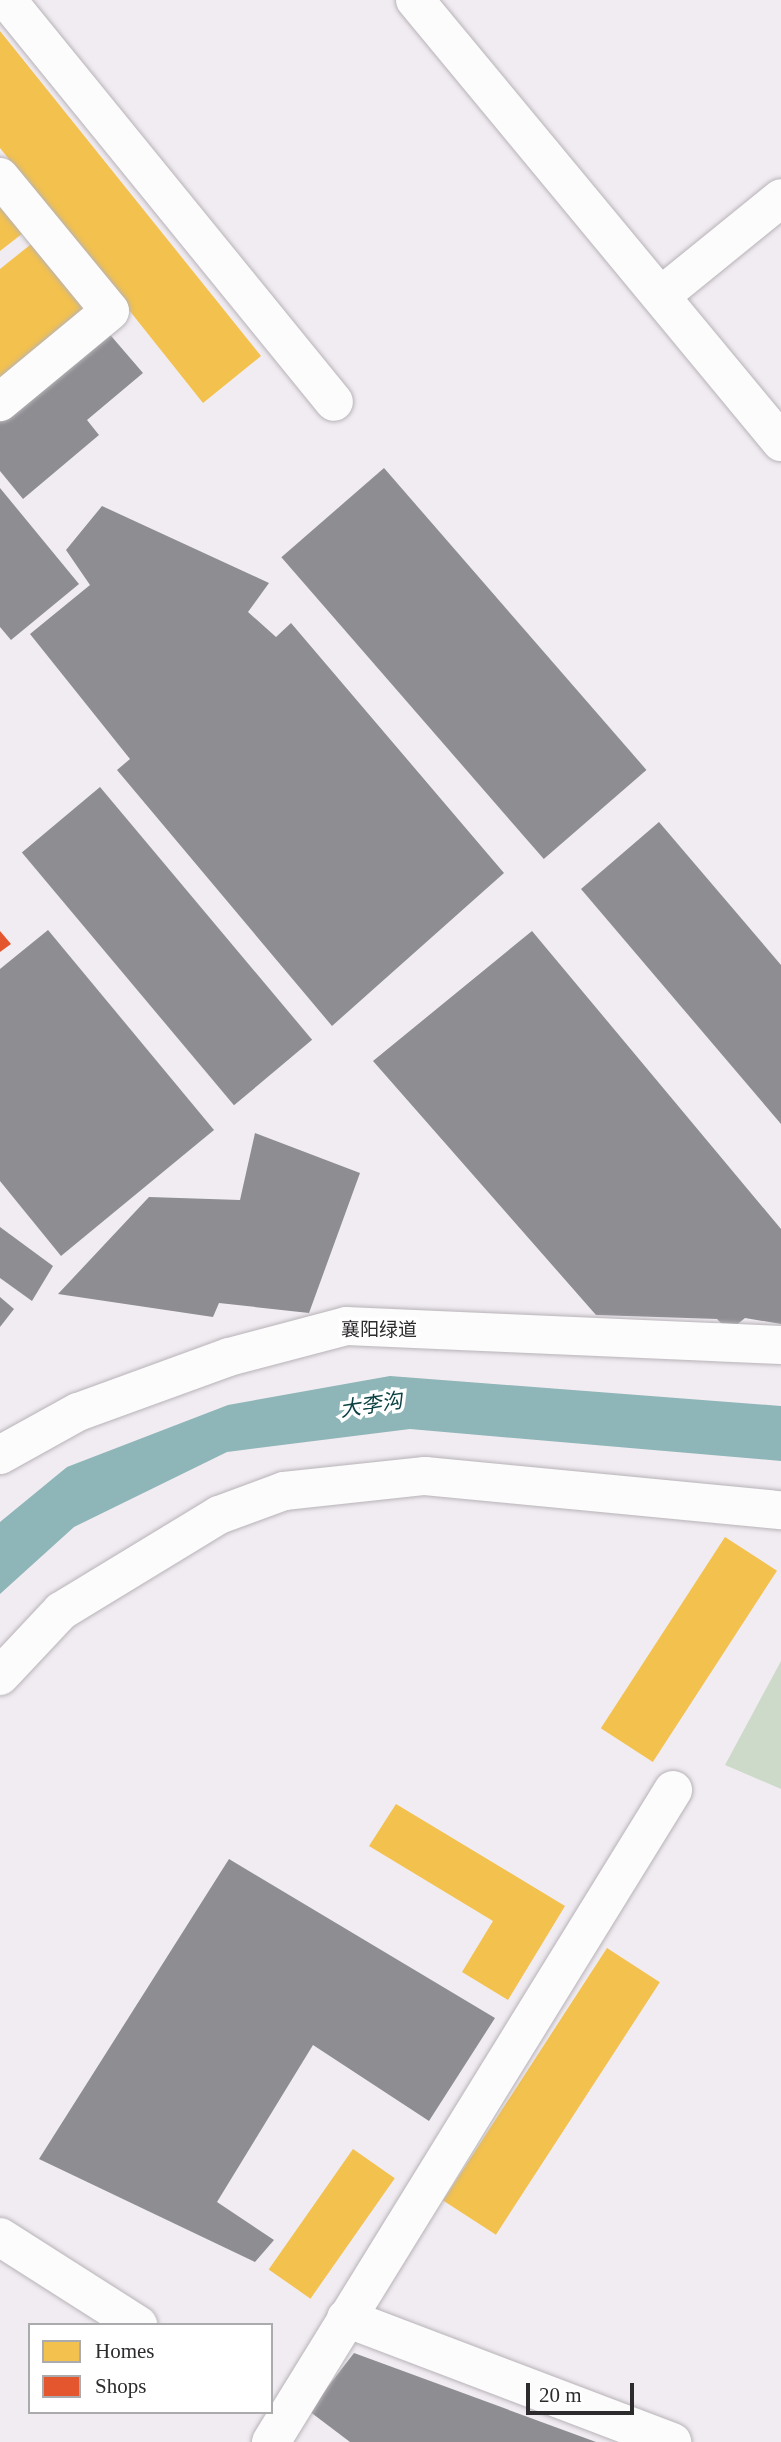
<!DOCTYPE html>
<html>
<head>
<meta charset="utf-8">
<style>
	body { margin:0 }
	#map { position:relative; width:781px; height:2442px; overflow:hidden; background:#f1ecf2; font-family:"Times New Roman","Noto Sans SC",serif }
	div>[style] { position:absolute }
	.green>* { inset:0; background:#cddac9 }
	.water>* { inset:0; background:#8eb5b7 }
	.homes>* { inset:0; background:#f2c14e; transform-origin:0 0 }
	.shops>* { inset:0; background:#e4572e }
	.industry>* { inset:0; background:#8d8d92; transform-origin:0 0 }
	.roads { filter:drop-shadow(0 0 2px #b7b3b7) drop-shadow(0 0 2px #b7b3b7) }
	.minor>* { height:38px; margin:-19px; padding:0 19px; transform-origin:19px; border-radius:19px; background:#fdfcfd }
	span { translate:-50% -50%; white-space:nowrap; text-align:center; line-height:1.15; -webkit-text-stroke:7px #fff; paint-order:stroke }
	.street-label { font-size:19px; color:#2e2b2f }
	.water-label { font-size:21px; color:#0c4244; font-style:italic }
	.legend { position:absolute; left:28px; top:2323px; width:245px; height:91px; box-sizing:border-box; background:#fff; border:2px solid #abaaac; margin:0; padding:9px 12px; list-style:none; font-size:21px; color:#2e2b2f }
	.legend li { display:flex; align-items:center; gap:14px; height:35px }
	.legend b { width:35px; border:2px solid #abaaac }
	.scale { position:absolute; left:526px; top:2383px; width:108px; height:32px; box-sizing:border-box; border:4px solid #2e2b2f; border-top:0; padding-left:9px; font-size:21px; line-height:24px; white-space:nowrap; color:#2e2b2f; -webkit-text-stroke:5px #fff; paint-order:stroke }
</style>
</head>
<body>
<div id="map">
	<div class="green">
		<div style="clip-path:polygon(781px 1661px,781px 1789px,725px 1765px)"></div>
	</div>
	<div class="water">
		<div style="clip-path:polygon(390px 1376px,781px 1406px,781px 1461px,410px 1429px,227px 1452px,74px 1527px,0 1594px,0 1522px,67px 1467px,228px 1405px)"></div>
	</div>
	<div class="homes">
		<div style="clip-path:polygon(0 31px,261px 356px,203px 403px,0 148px)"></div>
		<div style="clip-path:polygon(0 197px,27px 230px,0 251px)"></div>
		<div style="clip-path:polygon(35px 241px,89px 313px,0 386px,0 269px)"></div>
		<div style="left:725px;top:1537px;width:62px;height:228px;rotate:33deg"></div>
		<div style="clip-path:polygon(396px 1804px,565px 1906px,508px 2000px,462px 1972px,493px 1921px,369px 1846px)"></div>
		<div style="left:607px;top:1948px;width:63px;height:301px;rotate:33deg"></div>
		<div style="left:353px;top:2149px;width:51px;height:147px;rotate:35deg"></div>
	</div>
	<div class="shops">
		<div style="clip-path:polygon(0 931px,11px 944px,0 952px)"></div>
	</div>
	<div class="industry">
		<div style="clip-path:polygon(106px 330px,143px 373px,87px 420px,99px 435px,23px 499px,0 471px,0 419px)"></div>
		<div style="left:384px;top:468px;width:400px;height:136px;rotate:49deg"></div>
		<div style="clip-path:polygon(0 488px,79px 584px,11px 640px,0 627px)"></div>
		<div style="clip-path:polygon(102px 506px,269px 583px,248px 612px,276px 637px,291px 623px,504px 873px,332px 1026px,117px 770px,130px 759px,30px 634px,90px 585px,66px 550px)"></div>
		<div style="left:100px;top:787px;width:330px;height:102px;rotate:50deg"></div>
		<div style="clip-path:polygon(659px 822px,781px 965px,781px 1124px,581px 889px)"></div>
		<div style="clip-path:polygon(48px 930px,214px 1130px,61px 1256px,0 1181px,0 969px)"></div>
		<div style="clip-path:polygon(532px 931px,781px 1229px,781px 1324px,745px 1318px,729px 1331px,717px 1319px,596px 1315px,373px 1061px)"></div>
		<div style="clip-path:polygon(255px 1133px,360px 1173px,309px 1313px,219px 1303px,213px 1317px,58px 1294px,149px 1197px,240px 1200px)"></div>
		<div style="clip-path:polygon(0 1227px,53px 1266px,32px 1301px,0 1278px)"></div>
		<div style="clip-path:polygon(0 1297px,14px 1309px,0 1327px)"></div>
		<div style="clip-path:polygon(229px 1859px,495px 2018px,429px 2121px,313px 2045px,217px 2202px,274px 2240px,255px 2262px,39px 2159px)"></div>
		<div style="clip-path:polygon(354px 2353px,596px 2442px,350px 2442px,309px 2411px)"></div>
	</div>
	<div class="roads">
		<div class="minor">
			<div style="left:7px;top:0;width:518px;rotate:50.87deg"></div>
			<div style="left:415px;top:0;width:574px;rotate:50.37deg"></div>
			<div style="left:0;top:177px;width:173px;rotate:50.6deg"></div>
			<div style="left:110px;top:311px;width:143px;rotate:140.4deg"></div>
			<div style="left:663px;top:294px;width:152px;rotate:-39.1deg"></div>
			<div style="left:0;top:1455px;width:89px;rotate:-28.9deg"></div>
			<div style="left:78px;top:1412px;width:161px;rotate:-20deg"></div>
			<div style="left:229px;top:1357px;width:121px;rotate:-14.8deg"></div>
			<div style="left:346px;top:1326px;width:435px;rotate:2.5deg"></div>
			<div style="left:0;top:1676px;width:89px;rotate:-46.8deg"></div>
			<div style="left:61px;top:1611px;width:185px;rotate:-31.3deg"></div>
			<div style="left:219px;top:1515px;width:69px;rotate:-20.3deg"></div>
			<div style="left:284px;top:1491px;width:142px;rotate:-6.1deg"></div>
			<div style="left:425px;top:1476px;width:358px;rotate:5.5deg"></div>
			<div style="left:0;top:2237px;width:164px;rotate:32.5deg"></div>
			<div style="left:346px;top:2318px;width:349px;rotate:20.8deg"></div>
			<div style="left:271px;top:2442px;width:766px;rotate:-58.34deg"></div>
		</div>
	</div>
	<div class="street-label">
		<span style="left:379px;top:1330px">襄阳绿道</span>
	</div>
	<div class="water-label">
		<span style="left:371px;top:1405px;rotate:-9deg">大李沟</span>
	</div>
	<ul class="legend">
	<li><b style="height:19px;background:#f2c14e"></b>Homes</li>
	<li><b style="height:19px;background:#e4572e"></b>Shops</li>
	</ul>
	<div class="scale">20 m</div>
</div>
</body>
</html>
